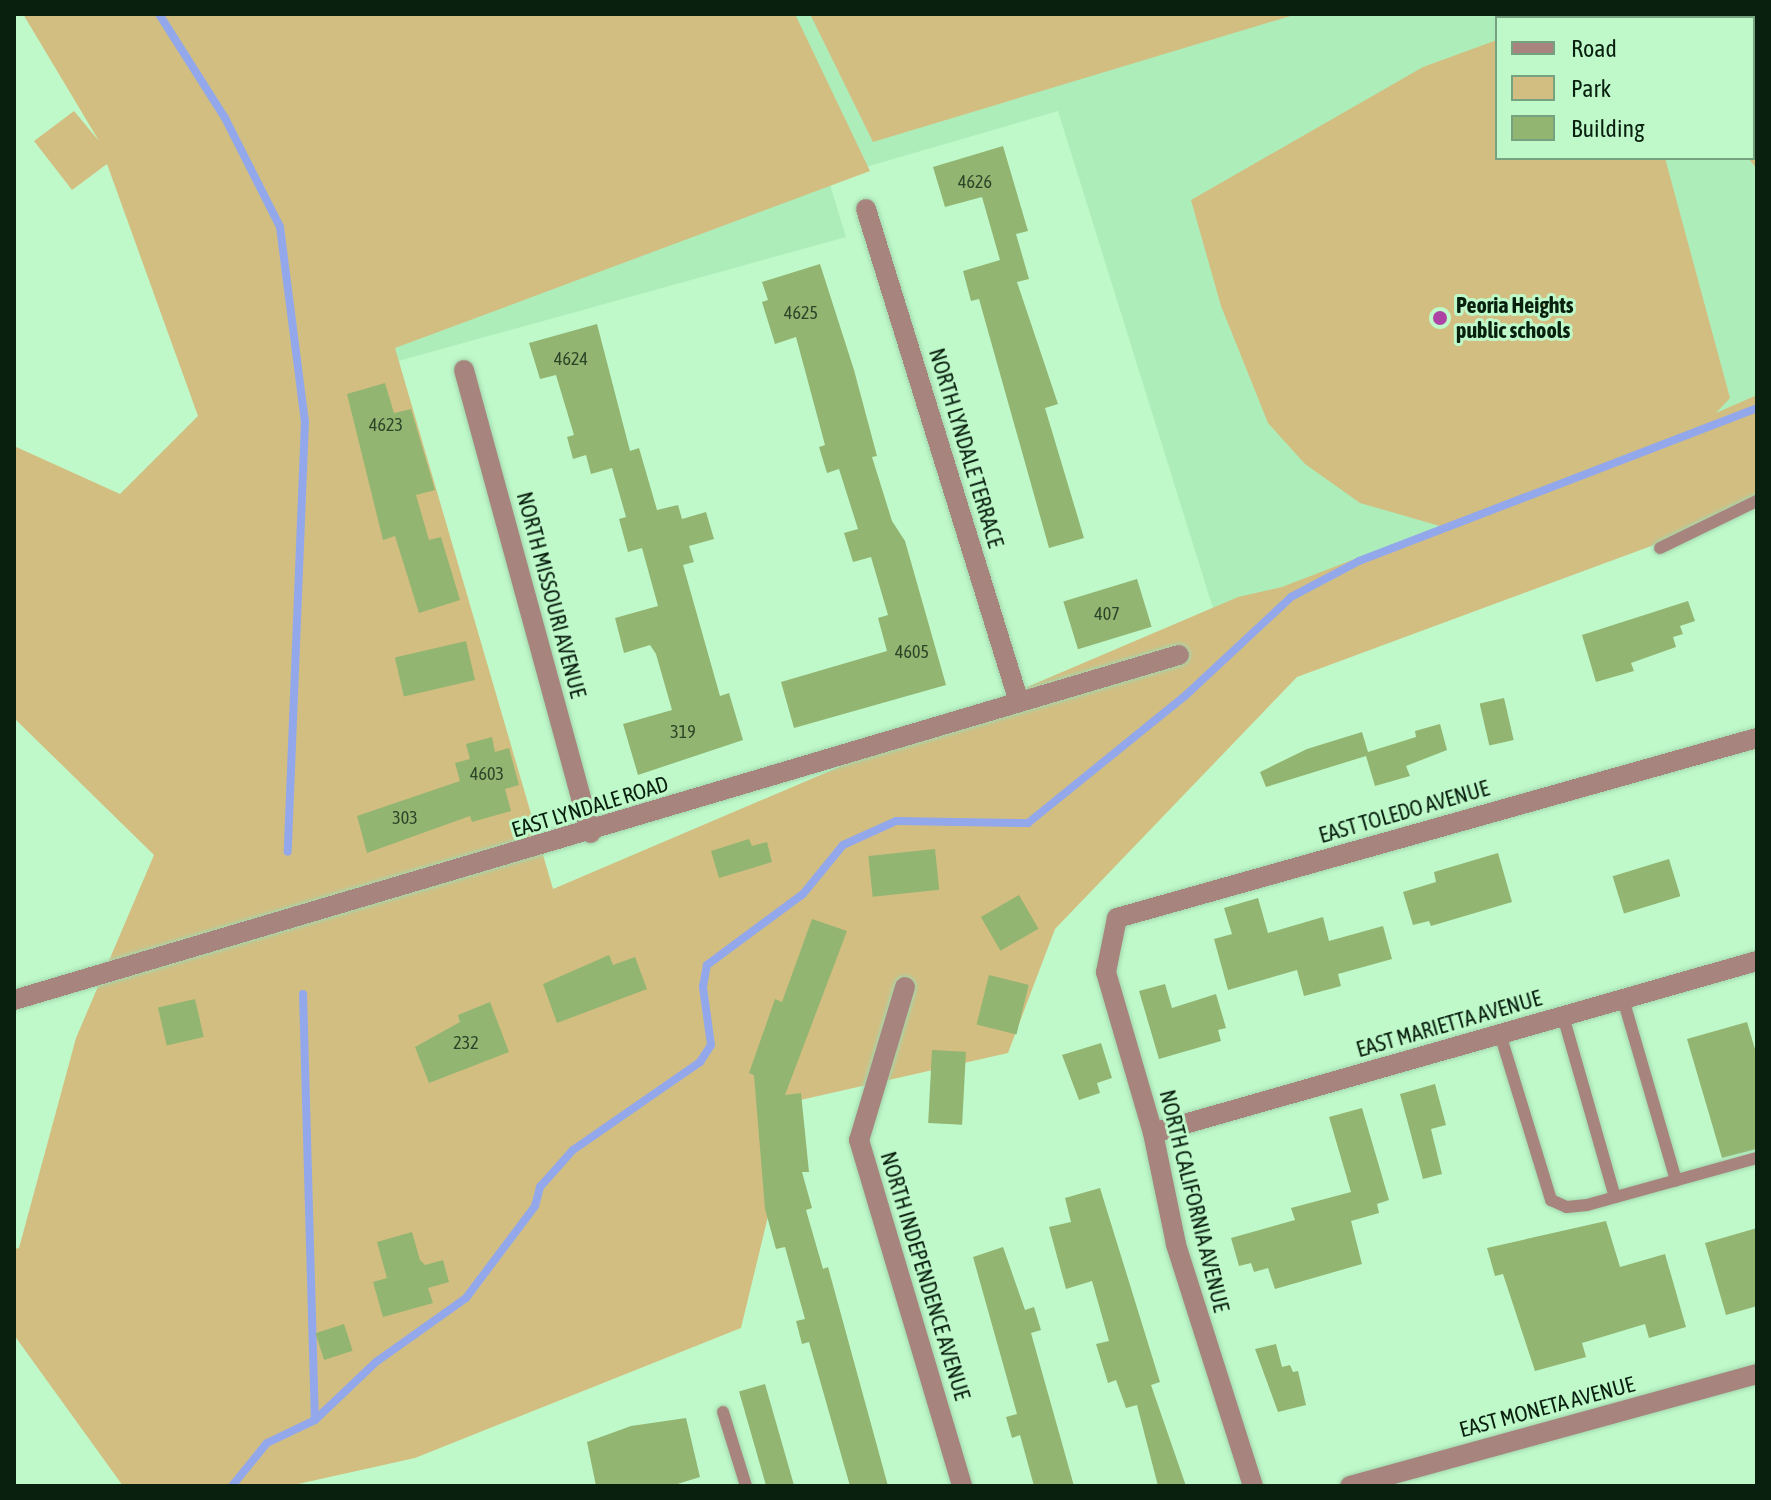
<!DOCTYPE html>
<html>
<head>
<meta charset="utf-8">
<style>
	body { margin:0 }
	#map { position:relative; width:1771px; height:1500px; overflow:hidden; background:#bff9ca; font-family:"Asap Condensed",sans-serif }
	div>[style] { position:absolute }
	.built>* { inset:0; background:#adedba }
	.green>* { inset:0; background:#d3be82 }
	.stream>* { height:8px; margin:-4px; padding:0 4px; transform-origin:4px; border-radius:4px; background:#93a8eb }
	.building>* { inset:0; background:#92b571; transform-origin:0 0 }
	.roads { filter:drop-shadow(0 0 2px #a2d6ac) drop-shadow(0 0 2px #a2d6ac) }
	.service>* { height:12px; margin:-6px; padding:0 6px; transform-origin:6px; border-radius:6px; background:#a8847e }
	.minor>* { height:20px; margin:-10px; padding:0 10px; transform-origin:10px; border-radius:10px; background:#a8847e }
	.dots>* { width:22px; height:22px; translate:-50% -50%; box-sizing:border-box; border:4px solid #bff9ca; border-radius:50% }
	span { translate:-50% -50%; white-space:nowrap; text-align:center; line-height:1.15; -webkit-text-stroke:6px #bff9ca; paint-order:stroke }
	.number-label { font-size:18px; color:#2b4528 }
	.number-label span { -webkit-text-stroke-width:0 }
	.poi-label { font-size:22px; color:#09200f; font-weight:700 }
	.left { translate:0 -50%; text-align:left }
	.street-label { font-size:22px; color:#09200f }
	.frame { position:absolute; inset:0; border:16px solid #09200f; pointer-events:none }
	.legend { position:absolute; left:1495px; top:16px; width:260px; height:144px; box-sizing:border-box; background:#bff9ca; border:2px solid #76a27f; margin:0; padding:10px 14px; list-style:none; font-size:24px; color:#09200f }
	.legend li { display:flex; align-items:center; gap:16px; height:40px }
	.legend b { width:40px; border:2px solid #76a27f }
</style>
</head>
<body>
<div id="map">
	<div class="built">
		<div style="clip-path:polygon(evenodd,516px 14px,1757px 14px,1757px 483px,1221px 634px,1058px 111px,828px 178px,846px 237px,265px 398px,516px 14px,1497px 18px,1753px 18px,1753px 158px,1497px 158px,1497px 18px)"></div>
	</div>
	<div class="green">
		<div style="clip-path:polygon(23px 14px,795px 14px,870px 171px,395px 348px,553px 889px,1238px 597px,1282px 587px,1440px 526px,1360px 503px,1305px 464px,1268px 423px,1221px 306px,1191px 200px,1423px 67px,1497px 40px,1497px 158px,1665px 158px,1730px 398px,1716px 413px,1757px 395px,1757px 507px,1297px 677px,1055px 929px,1008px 1053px,796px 1101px,741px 1328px,415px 1458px,289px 1486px,123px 1486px,14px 1335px,14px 1249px,19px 1248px,76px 1038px,154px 855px,14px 718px,14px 446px,120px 494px,198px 416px,107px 164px,72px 190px,34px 141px,74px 111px,99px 141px)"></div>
		<div style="clip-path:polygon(810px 14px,1297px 14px,873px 142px)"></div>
		<div style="clip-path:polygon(1731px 14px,1757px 14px,1757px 169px,1748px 158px,1753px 158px,1753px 18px,1729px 18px)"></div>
	</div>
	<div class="stream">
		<div style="left:159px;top:14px;width:123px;rotate:57.6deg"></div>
		<div style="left:225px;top:118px;width:122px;rotate:63.2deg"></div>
		<div style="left:280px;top:227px;width:196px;rotate:82.7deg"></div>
		<div style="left:305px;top:421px;width:431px;rotate:92.3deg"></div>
		<div style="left:303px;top:994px;width:426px;rotate:88.4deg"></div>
		<div style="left:232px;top:1486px;width:55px;rotate:-50.9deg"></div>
		<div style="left:267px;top:1443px;width:53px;rotate:-25.6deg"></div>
		<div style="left:315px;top:1420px;width:84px;rotate:-43.6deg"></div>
		<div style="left:376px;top:1362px;width:110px;rotate:-35.4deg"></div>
		<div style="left:466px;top:1298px;width:115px;rotate:-53.1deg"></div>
		<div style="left:535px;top:1206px;width:20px;rotate:-75deg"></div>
		<div style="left:540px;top:1187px;width:50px;rotate:-48.3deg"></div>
		<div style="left:573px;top:1150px;width:155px;rotate:-34.7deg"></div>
		<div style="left:700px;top:1062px;width:20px;rotate:-57deg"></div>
		<div style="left:711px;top:1045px;width:59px;rotate:-97.9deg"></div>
		<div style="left:703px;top:987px;width:22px;rotate:-80deg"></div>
		<div style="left:707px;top:965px;width:119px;rotate:-36.5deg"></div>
		<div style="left:803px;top:894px;width:63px;rotate:-50.8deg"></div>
		<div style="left:843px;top:845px;width:58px;rotate:-24.4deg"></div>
		<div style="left:896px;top:821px;width:132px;rotate:0.9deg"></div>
		<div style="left:1028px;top:823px;width:202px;rotate:-39deg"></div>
		<div style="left:1185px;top:696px;width:145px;rotate:-43deg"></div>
		<div style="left:1291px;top:597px;width:77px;rotate:-27.9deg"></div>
		<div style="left:1359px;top:561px;width:426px;rotate:-21deg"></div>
	</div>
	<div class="building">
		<div style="clip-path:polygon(1003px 146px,1028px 231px,1016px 234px,1029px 279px,1017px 282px,1058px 404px,1045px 408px,1084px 538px,1049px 548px,979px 299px,971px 301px,963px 271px,1000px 260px,982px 197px,945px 207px,933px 167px)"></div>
		<div style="clip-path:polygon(820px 264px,854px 370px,877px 456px,872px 457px,892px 521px,905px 541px,946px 685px,794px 728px,781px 682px,887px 651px,878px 618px,888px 615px,871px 557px,853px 562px,844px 533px,858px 529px,839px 469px,827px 473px,819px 447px,825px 445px,796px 337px,775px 344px,762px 302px,768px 300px,762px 282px)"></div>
		<div style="clip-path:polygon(597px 324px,630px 451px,639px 448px,657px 510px,678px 505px,682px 519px,706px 512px,714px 539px,689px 546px,694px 562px,683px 565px,720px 696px,729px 693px,743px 740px,638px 775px,623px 724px,672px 710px,656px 654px,650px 645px,624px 653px,615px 618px,658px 606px,642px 548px,628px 552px,619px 519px,626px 517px,612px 468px,591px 474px,586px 455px,573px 459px,567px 437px,574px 435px,556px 375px,540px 379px,529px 343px)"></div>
		<div style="clip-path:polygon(385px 383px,394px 413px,411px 409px,435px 490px,416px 495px,429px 540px,441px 537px,460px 600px,419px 613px,395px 536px,383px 540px,347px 394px)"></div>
		<div style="left:1137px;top:579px;width:50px;height:77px;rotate:73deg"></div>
		<div style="clip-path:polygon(1688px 601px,1695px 621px,1680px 626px,1683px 634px,1673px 637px,1676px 647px,1631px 663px,1634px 671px,1596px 682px,1582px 635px)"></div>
		<div style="left:466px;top:641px;width:40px;height:73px;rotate:77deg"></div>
		<div style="left:1504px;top:698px;width:43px;height:25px;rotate:77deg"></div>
		<div style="clip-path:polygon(1440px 724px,1447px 750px,1406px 766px,1410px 776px,1375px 786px,1366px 756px,1266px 787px,1260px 772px,1307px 749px,1362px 732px,1368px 752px,1416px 737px,1415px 731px)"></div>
		<div style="clip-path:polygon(492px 737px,495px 752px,509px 748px,519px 785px,505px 789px,511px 811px,472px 822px,470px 816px,367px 853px,357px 816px,460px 781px,455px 763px,470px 759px,466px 744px)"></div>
		<div style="clip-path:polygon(749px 839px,752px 846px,767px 842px,772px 862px,719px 878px,711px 851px)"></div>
		<div style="left:935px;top:849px;width:41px;height:67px;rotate:84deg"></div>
		<div style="clip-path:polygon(1498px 853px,1512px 902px,1431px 926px,1429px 921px,1413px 925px,1403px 892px,1436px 882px,1434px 872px)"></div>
		<div style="left:1669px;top:859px;width:39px;height:59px;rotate:73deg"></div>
		<div style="left:1019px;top:895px;width:39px;height:44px;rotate:60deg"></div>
		<div style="clip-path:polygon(1258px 898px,1268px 933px,1323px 917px,1329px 941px,1383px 926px,1392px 959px,1338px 974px,1341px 986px,1304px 996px,1297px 970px,1228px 990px,1214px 939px,1232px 934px,1224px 908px)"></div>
		<div style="clip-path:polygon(812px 919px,847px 931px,785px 1095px,801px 1093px,809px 1172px,802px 1172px,812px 1208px,806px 1210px,823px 1269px,828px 1267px,888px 1486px,850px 1486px,809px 1342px,802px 1344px,796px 1321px,805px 1319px,785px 1247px,776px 1249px,765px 1209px,754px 1075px,749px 1073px,775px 999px,782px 1002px)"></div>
		<div style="clip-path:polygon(609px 955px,613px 965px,635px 957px,647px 989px,557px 1023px,543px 984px)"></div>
		<div style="left:989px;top:975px;width:41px;height:51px;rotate:14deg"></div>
		<div style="clip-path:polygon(1165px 984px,1172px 1008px,1216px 994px,1226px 1028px,1218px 1030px,1221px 1041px,1159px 1059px,1139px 991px)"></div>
		<div style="left:195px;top:999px;width:39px;height:38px;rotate:77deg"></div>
		<div style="clip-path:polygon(490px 1002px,509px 1052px,429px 1083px,415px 1047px,460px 1022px,458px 1015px)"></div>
		<div style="clip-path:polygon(1747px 1022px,1757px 1056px,1757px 1149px,1722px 1158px,1687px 1039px)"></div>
		<div style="clip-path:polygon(1101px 1043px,1112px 1078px,1097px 1083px,1100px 1093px,1079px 1100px,1062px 1055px)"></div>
		<div style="left:932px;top:1050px;width:34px;height:73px;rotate:3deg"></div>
		<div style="clip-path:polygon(1435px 1084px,1446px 1125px,1431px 1129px,1442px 1174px,1423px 1179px,1400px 1094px)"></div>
		<div style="clip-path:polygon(1362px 1108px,1389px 1200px,1377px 1204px,1379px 1213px,1351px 1221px,1362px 1264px,1275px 1289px,1268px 1268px,1254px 1272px,1251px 1263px,1239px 1266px,1231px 1238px,1295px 1220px,1291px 1208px,1351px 1192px,1329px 1117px)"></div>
		<div style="clip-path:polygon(1100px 1188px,1160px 1382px,1151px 1385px,1186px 1486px,1158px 1486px,1137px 1405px,1126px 1408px,1116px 1380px,1108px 1383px,1096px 1344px,1109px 1341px,1092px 1281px,1066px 1289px,1049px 1227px,1071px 1222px,1065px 1198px)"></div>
		<div style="clip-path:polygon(1606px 1221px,1620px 1267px,1665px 1254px,1686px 1327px,1649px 1338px,1645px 1324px,1582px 1343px,1586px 1357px,1535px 1371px,1503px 1274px,1495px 1276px,1487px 1248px)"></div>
		<div style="clip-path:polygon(1757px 1228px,1757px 1306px,1726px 1315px,1705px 1243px)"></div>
		<div style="clip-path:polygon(412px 1232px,420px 1260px,425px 1265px,443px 1260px,449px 1282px,428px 1288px,433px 1303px,383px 1317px,373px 1282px,387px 1278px,377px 1242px)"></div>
		<div style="clip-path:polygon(1003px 1247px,1025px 1310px,1034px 1307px,1041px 1330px,1031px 1333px,1074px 1486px,1034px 1486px,1020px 1435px,1012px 1438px,1006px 1417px,1017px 1414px,973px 1257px)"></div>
		<div style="left:344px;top:1324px;width:28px;height:30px;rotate:72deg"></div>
		<div style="clip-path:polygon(1276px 1344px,1282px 1367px,1290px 1365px,1293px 1372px,1298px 1371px,1306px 1405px,1278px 1412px,1255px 1349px)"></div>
		<div style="left:765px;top:1384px;width:106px;height:27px;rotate:74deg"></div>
		<div style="clip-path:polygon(686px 1418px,700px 1477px,671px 1486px,596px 1486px,587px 1442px,631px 1426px)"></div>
	</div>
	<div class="roads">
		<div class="service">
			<div style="left:1660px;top:548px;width:108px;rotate:-25.9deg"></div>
			<div style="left:1623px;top:999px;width:189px;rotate:73.7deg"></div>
			<div style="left:1563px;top:1016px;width:188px;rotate:74deg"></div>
			<div style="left:1500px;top:1034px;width:174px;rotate:72.9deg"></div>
			<div style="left:1551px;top:1200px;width:17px;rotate:24deg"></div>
			<div style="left:1567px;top:1207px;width:20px;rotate:-6deg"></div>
			<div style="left:1587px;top:1205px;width:176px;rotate:-15.5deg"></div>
			<div style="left:723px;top:1412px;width:77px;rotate:72.7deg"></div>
		</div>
		<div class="minor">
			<div style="left:866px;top:209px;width:516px;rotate:72.76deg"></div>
			<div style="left:464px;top:370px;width:480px;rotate:74.7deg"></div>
			<div style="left:905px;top:987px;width:160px;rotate:106.7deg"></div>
			<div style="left:859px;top:1140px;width:361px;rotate:73.4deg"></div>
			<div style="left:14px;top:1000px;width:1215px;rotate:-16.5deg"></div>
			<div style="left:1153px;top:1133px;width:628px;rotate:-15.9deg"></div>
			<div style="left:1253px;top:1486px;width:254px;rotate:-107.7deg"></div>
			<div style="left:1176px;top:1244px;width:113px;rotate:-101.7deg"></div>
			<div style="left:1153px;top:1133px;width:168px;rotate:-106.3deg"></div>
			<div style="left:1106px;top:972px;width:55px;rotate:-78.5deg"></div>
			<div style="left:1117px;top:918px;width:665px;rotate:-15.71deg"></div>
			<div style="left:1350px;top:1486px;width:422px;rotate:-15.4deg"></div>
		</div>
	</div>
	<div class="dots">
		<div style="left:1440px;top:318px;background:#ad43a5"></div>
	</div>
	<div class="number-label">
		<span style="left:975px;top:182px">4626</span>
		<span style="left:801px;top:313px">4625</span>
		<span style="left:571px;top:359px">4624</span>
		<span style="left:386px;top:425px">4623</span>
		<span style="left:1107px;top:614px">407</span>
		<span style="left:912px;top:652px">4605</span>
		<span style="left:683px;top:732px">319</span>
		<span style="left:487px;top:774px">4603</span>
		<span style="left:405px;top:818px">303</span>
		<span style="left:466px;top:1043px">232</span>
	</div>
	<div class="poi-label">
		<span class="left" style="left:1456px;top:318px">Peoria Heights<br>public schools</span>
	</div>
	<div class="street-label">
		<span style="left:966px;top:448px;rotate:73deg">NORTH LYNDALE TERRACE</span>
		<span style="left:551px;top:595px;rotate:75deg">NORTH MISSOURI AVENUE</span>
		<span style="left:590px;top:807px;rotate:-17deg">EAST LYNDALE ROAD</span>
		<span style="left:1404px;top:812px;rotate:-16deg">EAST TOLEDO AVENUE</span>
		<span style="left:1449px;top:1024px;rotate:-16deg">EAST MARIETTA AVENUE</span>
		<span style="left:1194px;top:1201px;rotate:76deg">NORTH CALIFORNIA AVENUE</span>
		<span style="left:925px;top:1276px;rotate:73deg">NORTH INDEPENDENCE AVENUE</span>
		<span style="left:1547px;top:1407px;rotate:-15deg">EAST MONETA AVENUE</span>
	</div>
	<div class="frame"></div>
	<ul class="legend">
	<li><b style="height:10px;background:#a8847e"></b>Road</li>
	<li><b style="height:22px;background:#d3be82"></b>Park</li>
	<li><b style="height:22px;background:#92b571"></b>Building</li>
	</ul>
</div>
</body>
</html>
